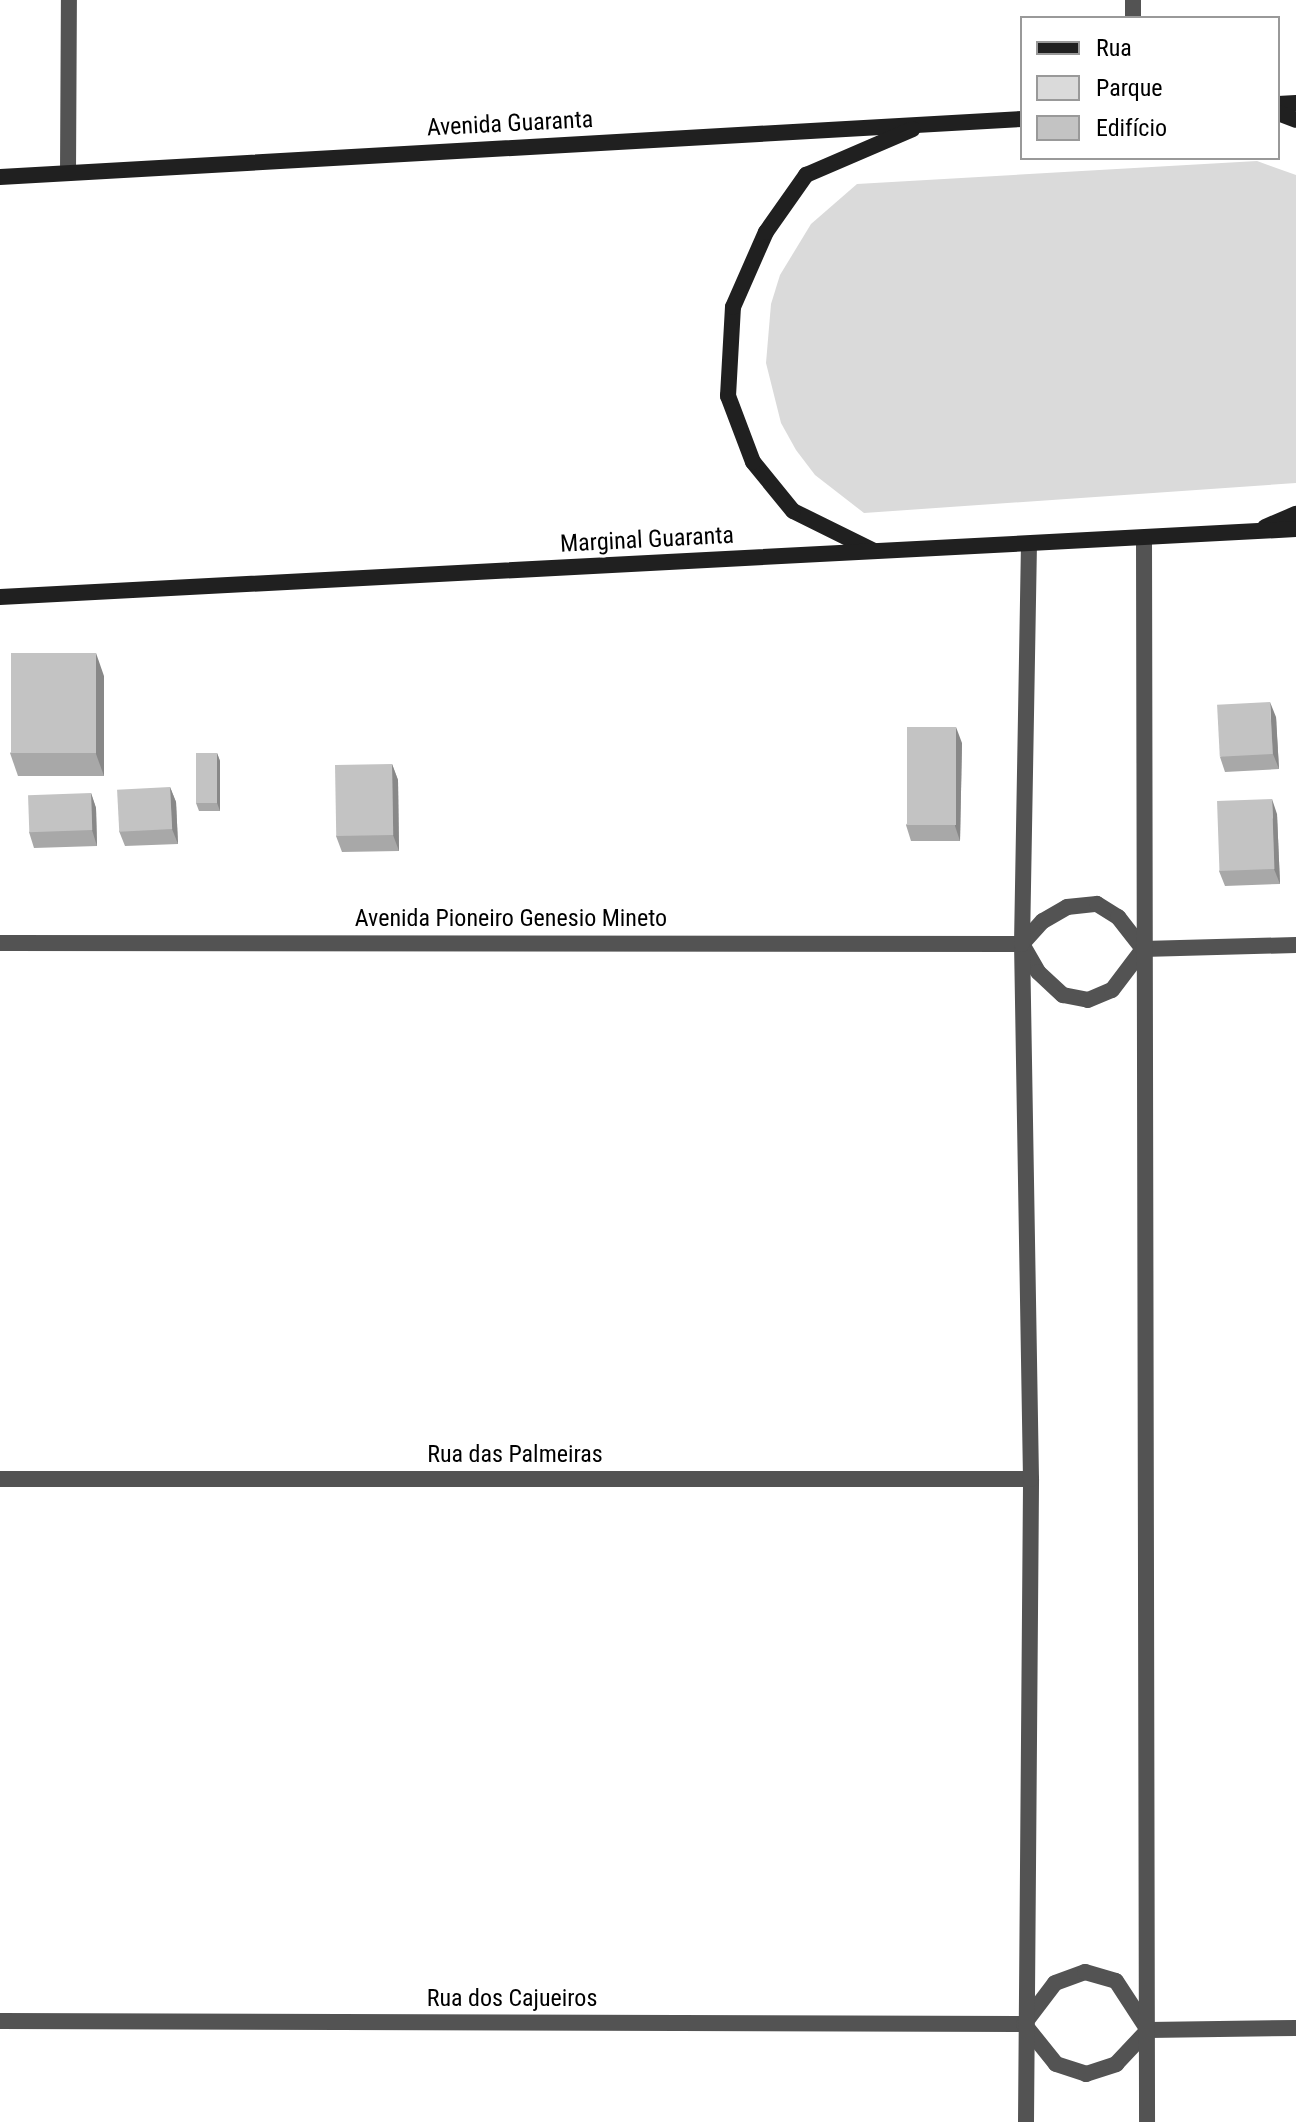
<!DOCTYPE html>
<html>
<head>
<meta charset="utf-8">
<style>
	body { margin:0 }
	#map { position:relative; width:1296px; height:2122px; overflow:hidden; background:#fff; font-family:"Roboto Condensed",sans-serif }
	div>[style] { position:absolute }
	.green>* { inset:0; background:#dadada }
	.minor>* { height:16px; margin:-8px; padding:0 8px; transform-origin:8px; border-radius:8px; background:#535353 }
	.tertiary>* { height:16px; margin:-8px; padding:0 8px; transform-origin:8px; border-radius:8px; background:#535353 }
	.secondary>* { height:16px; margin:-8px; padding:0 8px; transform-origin:8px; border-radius:8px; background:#202020 }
	.wall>* { inset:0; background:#a8a8a8 }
	.shaded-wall>* { inset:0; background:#888 }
	.building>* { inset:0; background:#c3c3c3; transform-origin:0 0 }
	span { translate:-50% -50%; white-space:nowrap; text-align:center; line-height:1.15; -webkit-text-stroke:6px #fff; paint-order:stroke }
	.street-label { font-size:24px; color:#000 }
	.legend { position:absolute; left:1020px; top:16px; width:260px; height:144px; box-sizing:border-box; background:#fff; border:2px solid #999; margin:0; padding:10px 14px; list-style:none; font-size:24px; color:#000 }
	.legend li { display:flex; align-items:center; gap:16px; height:40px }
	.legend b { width:40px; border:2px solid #999 }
</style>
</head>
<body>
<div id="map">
	<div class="green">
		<div style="clip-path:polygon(1257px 161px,1296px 175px,1296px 483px,864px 513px,815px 475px,796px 450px,781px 423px,766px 363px,771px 304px,780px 275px,811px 224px,857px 184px)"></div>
	</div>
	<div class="minor">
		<div style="left:1133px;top:18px;width:18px;rotate:-90deg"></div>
		<div style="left:68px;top:173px;width:173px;rotate:-89.7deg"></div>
		<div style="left:0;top:943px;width:1022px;rotate:0.06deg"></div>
		<div style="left:1022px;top:944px;width:32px;rotate:60deg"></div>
		<div style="left:1038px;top:972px;width:34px;rotate:43deg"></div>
		<div style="left:1063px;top:995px;width:25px;rotate:11deg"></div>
		<div style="left:1088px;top:1000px;width:26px;rotate:-23deg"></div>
		<div style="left:1112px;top:990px;width:51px;rotate:-52.9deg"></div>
		<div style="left:1022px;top:944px;width:31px;rotate:-48deg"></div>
		<div style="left:1043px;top:921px;width:28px;rotate:-30deg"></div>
		<div style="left:1067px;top:907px;width:30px;rotate:-6deg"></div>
		<div style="left:1097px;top:904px;width:25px;rotate:32deg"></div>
		<div style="left:1118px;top:917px;width:41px;rotate:52deg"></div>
		<div style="left:1143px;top:949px;width:153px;rotate:-1.5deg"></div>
		<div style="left:0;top:1479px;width:1031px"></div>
		<div style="left:0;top:2021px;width:1024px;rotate:0.17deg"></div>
		<div style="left:1024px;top:2024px;width:51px;rotate:-52.9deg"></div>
		<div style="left:1055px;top:1983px;width:32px;rotate:-20deg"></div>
		<div style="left:1085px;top:1972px;width:32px;rotate:16deg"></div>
		<div style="left:1116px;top:1981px;width:59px;rotate:56.9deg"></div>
		<div style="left:1024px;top:2024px;width:51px;rotate:51.3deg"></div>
		<div style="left:1056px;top:2064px;width:32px;rotate:18deg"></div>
		<div style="left:1086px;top:2074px;width:32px;rotate:-18deg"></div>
		<div style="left:1116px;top:2064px;width:47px;rotate:-46.7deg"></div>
		<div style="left:1148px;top:2030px;width:148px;rotate:-0.8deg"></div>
	</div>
	<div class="tertiary">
		<div style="left:1144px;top:538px;width:1584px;rotate:89.89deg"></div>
		<div style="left:1026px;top:2122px;width:643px;rotate:-89.55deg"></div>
		<div style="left:1031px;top:1479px;width:535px;rotate:-90.96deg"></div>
		<div style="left:1022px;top:944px;width:400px;rotate:-89deg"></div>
	</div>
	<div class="secondary">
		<div style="left:1278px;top:104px;width:18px;rotate:-3deg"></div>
		<div style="left:1278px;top:113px;width:19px;rotate:21deg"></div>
		<div style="left:0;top:177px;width:1024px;rotate:-3.25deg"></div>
		<div style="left:1265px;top:527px;width:34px;rotate:-23deg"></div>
		<div style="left:874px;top:551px;width:90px;rotate:-153.7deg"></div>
		<div style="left:793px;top:511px;width:63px;rotate:-129.2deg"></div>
		<div style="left:753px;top:462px;width:71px;rotate:-110.7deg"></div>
		<div style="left:728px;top:396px;width:89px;rotate:-86.8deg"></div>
		<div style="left:733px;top:307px;width:82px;rotate:-66.3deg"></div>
		<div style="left:766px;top:232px;width:70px;rotate:-54.9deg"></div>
		<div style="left:806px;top:175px;width:116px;rotate:-23.3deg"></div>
		<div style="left:0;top:597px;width:1298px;rotate:-3deg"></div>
	</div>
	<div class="wall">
		<div style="clip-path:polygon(104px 676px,104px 776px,18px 776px,10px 753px)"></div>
		<div style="clip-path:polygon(1276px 717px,1279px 769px,1225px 772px,1220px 757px)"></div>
		<div style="clip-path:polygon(962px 743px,960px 841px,911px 841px,906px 825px)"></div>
		<div style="clip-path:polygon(217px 753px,220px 761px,220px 811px,199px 811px,196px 803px)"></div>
		<div style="clip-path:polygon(392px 764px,398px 780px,399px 851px,342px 852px,336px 836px)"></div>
		<div style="clip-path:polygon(170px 787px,176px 802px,178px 844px,125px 846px,119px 831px)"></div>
		<div style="clip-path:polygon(91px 793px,96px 808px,97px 846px,34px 848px,29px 832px)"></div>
		<div style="clip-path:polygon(1277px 814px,1280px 884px,1225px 886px,1219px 871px)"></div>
	</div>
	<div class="shaded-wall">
		<div style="clip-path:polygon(96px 653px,104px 676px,104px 776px,96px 754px)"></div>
		<div style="clip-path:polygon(1270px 702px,1276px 717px,1279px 769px,1273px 754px)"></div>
		<div style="clip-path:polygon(956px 727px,962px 743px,960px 841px,955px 826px)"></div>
		<div style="clip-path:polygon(217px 753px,220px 761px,220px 811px,217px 803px)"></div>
		<div style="clip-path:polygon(392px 764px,398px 780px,399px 851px,393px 835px)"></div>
		<div style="clip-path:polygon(170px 787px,176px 802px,178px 844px,172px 829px)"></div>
		<div style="clip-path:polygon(91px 793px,96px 808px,97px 846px,92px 830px)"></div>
		<div style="clip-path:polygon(1272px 799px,1277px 814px,1280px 884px,1274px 869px)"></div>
	</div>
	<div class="building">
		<div style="left:11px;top:653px;width:85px;height:100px"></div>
		<div style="left:1270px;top:702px;width:52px;height:53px;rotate:87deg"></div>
		<div style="left:907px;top:727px;width:49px;height:98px"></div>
		<div style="left:196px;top:753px;width:21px;height:50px"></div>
		<div style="left:392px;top:764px;width:71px;height:57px;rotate:89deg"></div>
		<div style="left:170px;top:787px;width:42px;height:53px;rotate:87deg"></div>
		<div style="left:91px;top:793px;width:37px;height:63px;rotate:88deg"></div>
		<div style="left:1272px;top:799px;width:70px;height:55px;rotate:88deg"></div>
	</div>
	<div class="street-label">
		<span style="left:510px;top:124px;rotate:-3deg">Avenida Guaranta</span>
		<span style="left:647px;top:540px;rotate:-3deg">Marginal Guaranta</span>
		<span style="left:511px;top:919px">Avenida Pioneiro Genesio Mineto</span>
		<span style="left:515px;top:1455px">Rua das Palmeiras</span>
		<span style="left:512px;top:1999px">Rua dos Cajueiros</span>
	</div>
	<ul class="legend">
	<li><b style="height:10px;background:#202020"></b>Rua</li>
	<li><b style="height:22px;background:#dadada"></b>Parque</li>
	<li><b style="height:22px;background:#c3c3c3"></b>Edifício</li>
	</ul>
</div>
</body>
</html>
